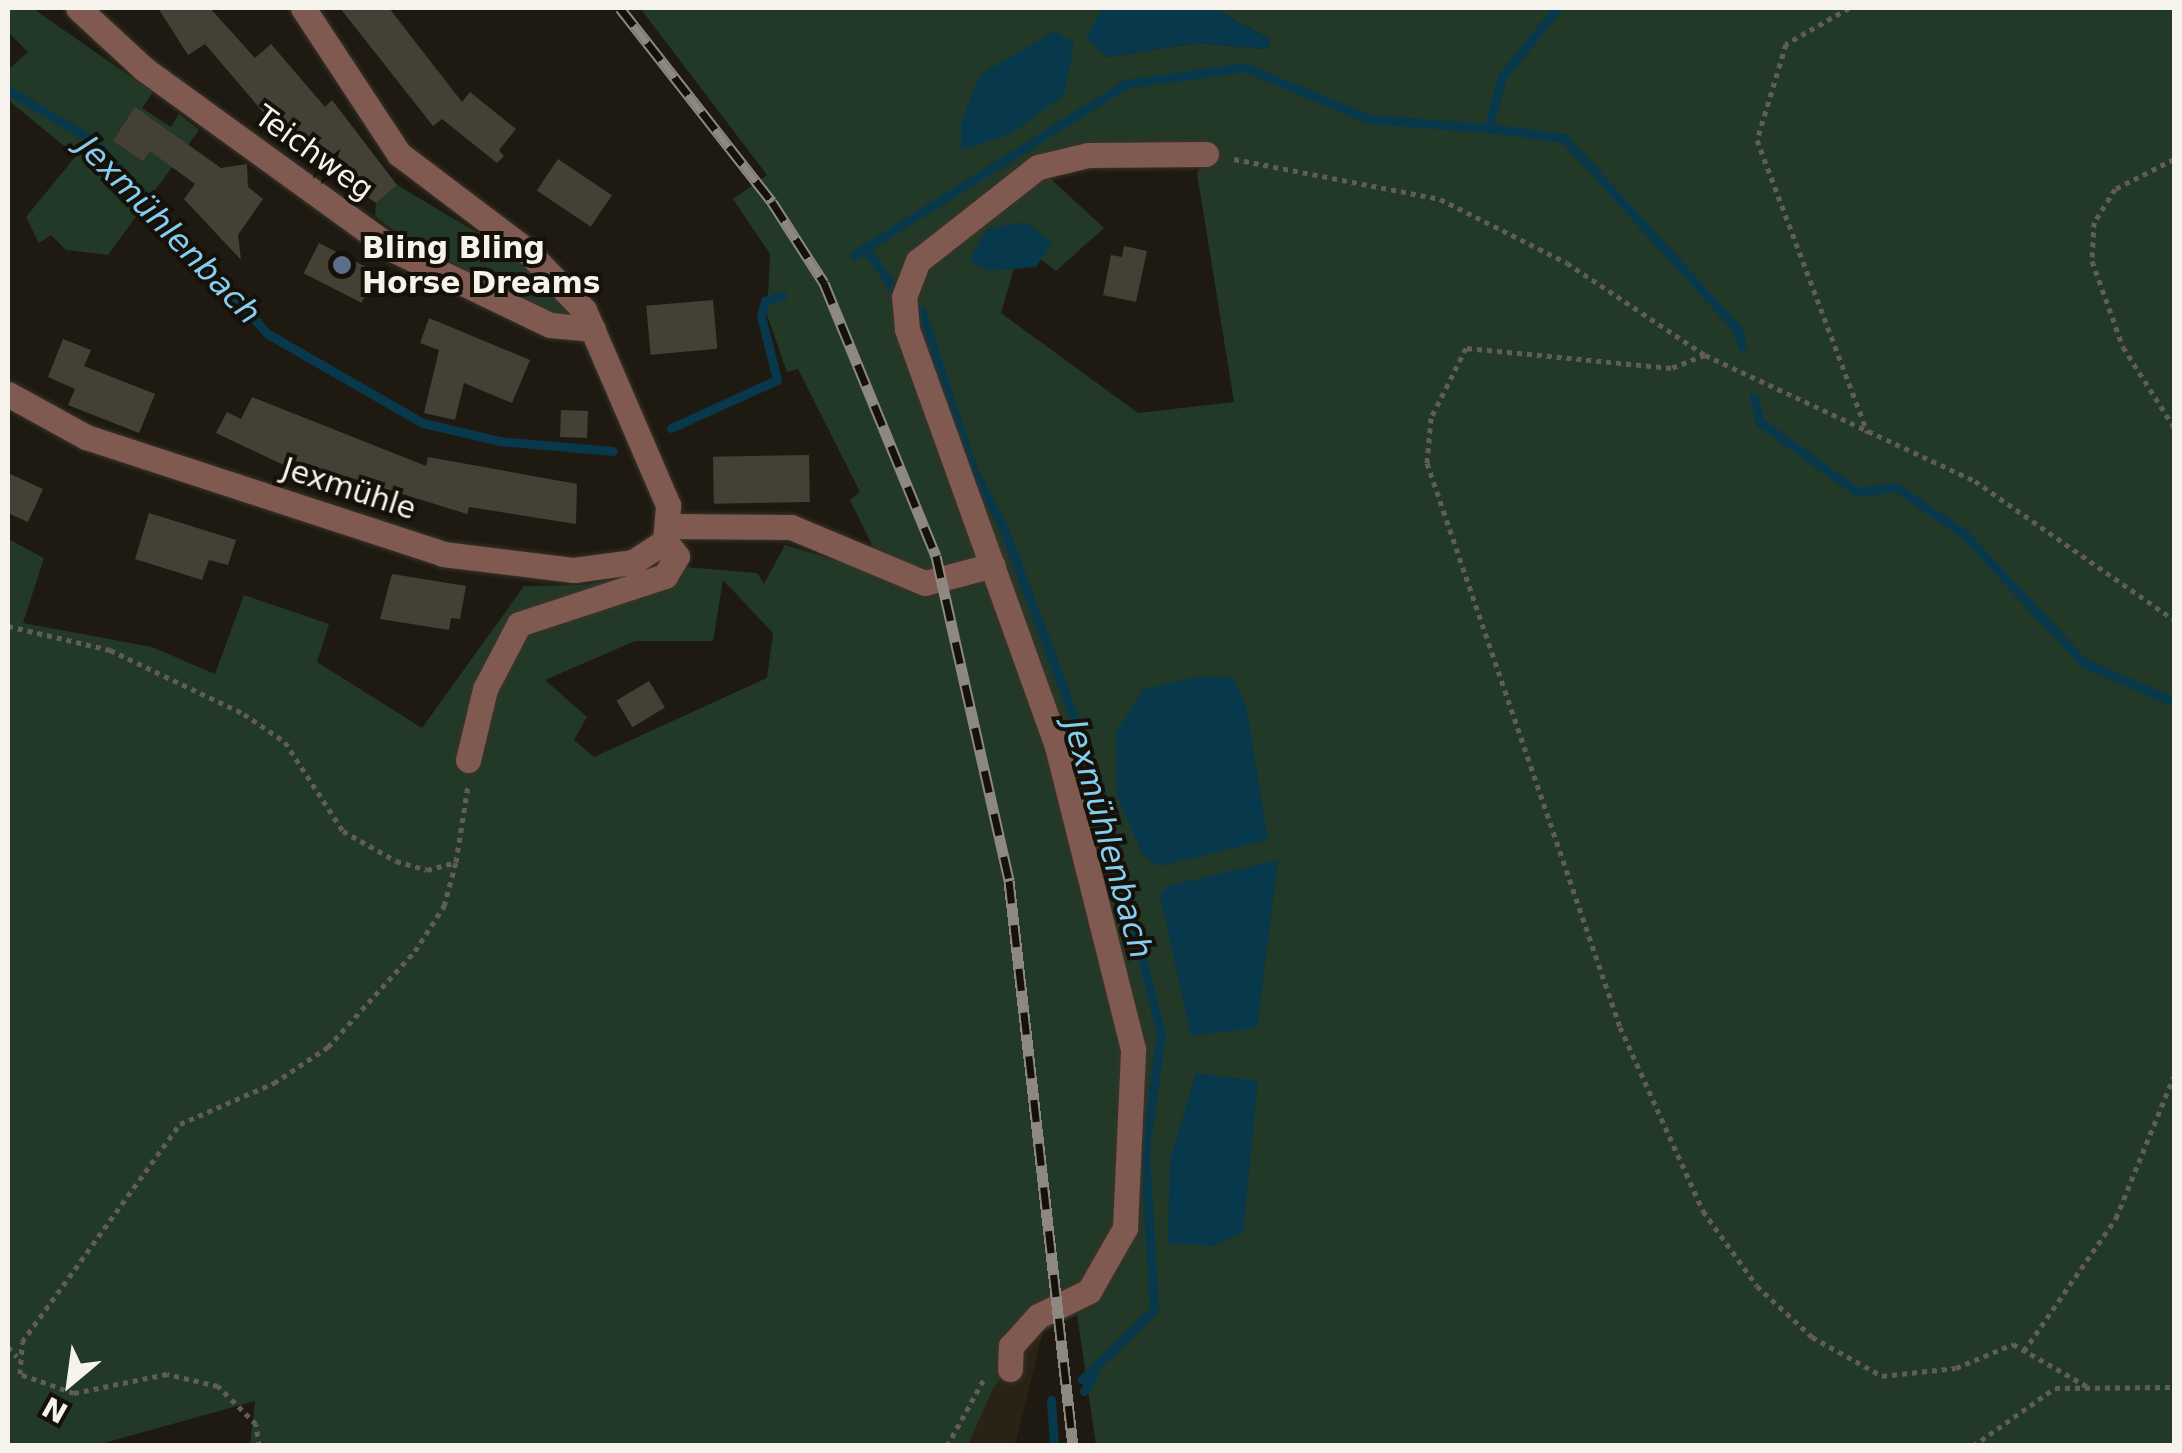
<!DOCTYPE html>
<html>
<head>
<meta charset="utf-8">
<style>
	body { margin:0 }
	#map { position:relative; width:2182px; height:1453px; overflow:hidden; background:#1e1a11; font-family:"DejaVu Sans",sans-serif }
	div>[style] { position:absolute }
	.built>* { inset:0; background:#2a2315 }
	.green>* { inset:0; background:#233927 }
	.water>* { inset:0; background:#08384b }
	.stream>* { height:9px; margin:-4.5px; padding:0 4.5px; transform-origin:4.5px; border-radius:4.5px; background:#08384b }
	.building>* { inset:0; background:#444036; transform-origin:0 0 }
	.path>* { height:5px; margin-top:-2.5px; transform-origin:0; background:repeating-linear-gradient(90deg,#615d55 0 5px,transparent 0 10px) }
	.roads { filter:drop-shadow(0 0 2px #38342b) drop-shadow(0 0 2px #38342b) }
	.minor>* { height:25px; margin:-12.5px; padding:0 12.5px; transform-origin:12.5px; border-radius:12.5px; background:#805951 }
	.rail>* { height:11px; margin-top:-5.5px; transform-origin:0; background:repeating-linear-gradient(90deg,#151109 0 22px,#8d8982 0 44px); box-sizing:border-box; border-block:2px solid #8d8982 }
	.dots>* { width:28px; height:28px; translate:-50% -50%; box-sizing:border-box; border:5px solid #151109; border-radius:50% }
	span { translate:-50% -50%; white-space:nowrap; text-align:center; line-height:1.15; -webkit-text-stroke:8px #151109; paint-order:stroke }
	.street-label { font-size:30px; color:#f6f3ed }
	.poi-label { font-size:30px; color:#f6f3ed; font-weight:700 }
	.left { translate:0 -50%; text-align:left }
	.water-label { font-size:32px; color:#85cef2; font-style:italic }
	.frame { position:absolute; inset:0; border:10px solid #f6f3ed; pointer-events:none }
	.north { position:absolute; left:20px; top:1333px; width:100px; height:100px; -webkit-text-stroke:8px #151109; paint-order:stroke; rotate:209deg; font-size:28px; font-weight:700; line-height:40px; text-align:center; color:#f6f3ed }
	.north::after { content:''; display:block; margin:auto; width:35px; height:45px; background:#f6f3ed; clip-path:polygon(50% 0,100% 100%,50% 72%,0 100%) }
</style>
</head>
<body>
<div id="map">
	<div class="built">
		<div style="clip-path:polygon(1043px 1332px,1015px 1445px,968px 1446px,992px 1388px)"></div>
	</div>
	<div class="green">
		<div style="clip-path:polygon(32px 8px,153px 92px,142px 108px,171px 127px,179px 114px,199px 130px,108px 255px,66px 250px,51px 235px,39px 243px,26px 217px,76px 156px,8px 100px,8px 70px,28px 52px,8px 32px,8px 9px)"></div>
		<div style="clip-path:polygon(evenodd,640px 8px,1102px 8px,1087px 38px,1107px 57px,1197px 43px,1267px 49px,1271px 40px,1214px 8px,2174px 8px,2174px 1445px,1096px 1445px,1077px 1314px,1042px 1332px,993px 1388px,968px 1445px,250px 1445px,255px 1401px,97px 1445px,8px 1445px,8px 539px,44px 558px,23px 623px,152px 647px,215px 674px,244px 595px,329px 624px,317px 662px,422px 728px,524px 586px,586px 585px,673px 566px,757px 573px,764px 584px,785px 545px,862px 568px,873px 547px,850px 500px,860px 492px,798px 369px,787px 372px,767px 315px,770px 254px,733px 199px,767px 175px,640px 8px,1206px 155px,1197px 173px,1234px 402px,1138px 413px,1001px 313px,1021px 244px,1056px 271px,1104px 228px,1039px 168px,1206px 155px,640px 8px,723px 580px,773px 633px,767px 678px,594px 757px,574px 740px,587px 717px,545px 680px,635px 641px,713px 641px,723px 580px)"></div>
		<div style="clip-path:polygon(397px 185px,545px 273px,569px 311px,559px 318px,520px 300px,396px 232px,375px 216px,376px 203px)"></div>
	</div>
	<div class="water">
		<div style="clip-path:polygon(1102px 8px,1214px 8px,1271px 40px,1267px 49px,1197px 43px,1107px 57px,1086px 38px)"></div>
		<div style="clip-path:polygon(1055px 31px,1074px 43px,1064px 95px,1009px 135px,961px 150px,961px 121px,981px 74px)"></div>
		<div style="clip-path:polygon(1026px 222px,1052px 243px,1036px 267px,989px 271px,969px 260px,987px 229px)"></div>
		<div style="clip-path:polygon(1201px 676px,1234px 678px,1246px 705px,1268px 840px,1160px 866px,1143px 855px,1117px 796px,1116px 732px,1144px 689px)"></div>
		<div style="clip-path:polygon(1278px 860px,1257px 1028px,1191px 1036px,1160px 895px,1167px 886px)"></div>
		<div style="clip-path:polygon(1196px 1073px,1258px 1081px,1243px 1232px,1214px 1246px,1168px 1244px,1170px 1160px)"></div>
	</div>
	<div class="stream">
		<div style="left:8px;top:90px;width:100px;rotate:30.7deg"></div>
		<div style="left:94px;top:141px;width:260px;rotate:48deg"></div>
		<div style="left:268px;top:334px;width:179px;rotate:29.9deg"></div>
		<div style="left:423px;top:423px;width:78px;rotate:13.3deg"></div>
		<div style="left:499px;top:441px;width:114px;rotate:5deg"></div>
		<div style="left:1488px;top:128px;width:77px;rotate:7.5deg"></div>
		<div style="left:1564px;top:138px;width:258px;rotate:47.8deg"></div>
		<div style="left:1737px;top:329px;width:18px;rotate:74deg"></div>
		<div style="left:865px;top:248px;width:307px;rotate:-32.2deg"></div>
		<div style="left:1125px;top:84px;width:120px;rotate:-8.1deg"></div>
		<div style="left:1244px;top:67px;width:135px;rotate:22.6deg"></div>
		<div style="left:1369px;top:119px;width:119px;rotate:4.3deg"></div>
		<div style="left:1488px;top:128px;width:53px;rotate:-74.6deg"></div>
		<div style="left:1502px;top:77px;width:88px;rotate:-51.4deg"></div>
		<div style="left:854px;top:255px;width:13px;rotate:-32deg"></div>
		<div style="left:865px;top:248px;width:54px;rotate:54.8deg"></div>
		<div style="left:908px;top:302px;width:17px;rotate:36deg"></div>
		<div style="left:922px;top:312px;width:164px;rotate:72.2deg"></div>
		<div style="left:972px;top:468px;width:69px;rotate:62.3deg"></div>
		<div style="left:1004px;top:529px;width:273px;rotate:69.6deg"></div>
		<div style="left:1099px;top:785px;width:256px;rotate:76deg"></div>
		<div style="left:1161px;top:1033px;width:120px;rotate:97.7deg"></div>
		<div style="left:1145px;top:1152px;width:158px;rotate:86.7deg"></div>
		<div style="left:1154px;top:1310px;width:100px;rotate:136.2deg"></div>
		<div style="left:1754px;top:397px;width:26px;rotate:77deg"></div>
		<div style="left:1760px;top:422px;width:120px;rotate:35.8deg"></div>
		<div style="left:1857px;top:492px;width:39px;rotate:-7deg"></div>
		<div style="left:1896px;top:487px;width:83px;rotate:34.7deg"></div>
		<div style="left:1964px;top:534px;width:176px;rotate:47.1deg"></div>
		<div style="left:2084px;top:663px;width:98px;rotate:23.4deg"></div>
		<div style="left:671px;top:428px;width:116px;rotate:-24.4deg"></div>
		<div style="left:777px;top:380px;width:66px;rotate:-104deg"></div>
		<div style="left:761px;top:316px;width:16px;rotate:-75deg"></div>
		<div style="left:765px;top:301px;width:18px;rotate:-19deg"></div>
		<div style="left:1084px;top:1391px;width:22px;rotate:-60deg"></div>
		<div style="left:1051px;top:1400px;width:46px;rotate:86.3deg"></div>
	</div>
	<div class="building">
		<div style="clip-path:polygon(158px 8px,210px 8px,255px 58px,271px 44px,325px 107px,332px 100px,397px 185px,376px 203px,352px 186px,276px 113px,269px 119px,205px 44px,188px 55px)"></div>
		<div style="clip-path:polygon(340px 8px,389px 8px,462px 102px,470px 92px,516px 129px,499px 150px,504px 156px,497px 163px,442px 119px,433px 126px)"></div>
		<div style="clip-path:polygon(135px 107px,221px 168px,247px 164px,248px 187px,263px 199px,238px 235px,241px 260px,184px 199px,195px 184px,150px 151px,143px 161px,113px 141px)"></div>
		<div style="left:558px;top:159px;width:65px;height:38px;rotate:34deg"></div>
		<div style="left:319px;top:243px;width:65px;height:34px;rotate:27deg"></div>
		<div style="clip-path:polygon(1124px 246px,1147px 251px,1136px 302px,1103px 295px,1111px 255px,1122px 257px)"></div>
		<div style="left:713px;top:300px;width:49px;height:67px;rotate:85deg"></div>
		<div style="clip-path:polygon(429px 318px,530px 360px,512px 403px,464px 383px,455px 420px,424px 413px,439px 350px,420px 343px)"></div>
		<div style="clip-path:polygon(63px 339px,91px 350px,84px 366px,155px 394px,139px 433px,68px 405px,75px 389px,48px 377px)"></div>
		<div style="clip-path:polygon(252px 397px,426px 466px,428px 457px,577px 484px,576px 524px,469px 507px,467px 514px,293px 460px,290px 468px,216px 433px,227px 412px,241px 419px)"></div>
		<div style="left:561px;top:410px;width:27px;height:27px;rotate:2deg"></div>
		<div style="left:809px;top:455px;width:47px;height:96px;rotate:89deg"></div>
		<div style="clip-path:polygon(8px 473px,43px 489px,28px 522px,8px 513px)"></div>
		<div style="clip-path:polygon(149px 513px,236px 540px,228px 565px,209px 560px,202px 580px,135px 559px)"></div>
		<div style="clip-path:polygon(392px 574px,466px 586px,460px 619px,451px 618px,449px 630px,380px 619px)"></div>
		<div style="left:649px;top:681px;width:31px;height:38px;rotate:59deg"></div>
	</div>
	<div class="path">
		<div style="left:1849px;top:8px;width:73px;rotate:150.3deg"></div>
		<div style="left:1786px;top:44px;width:100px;rotate:106.8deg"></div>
		<div style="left:1757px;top:140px;width:313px;rotate:69.3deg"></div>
		<div style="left:1234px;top:159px;width:210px;rotate:11deg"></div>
		<div style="left:1440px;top:199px;width:142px;rotate:26.7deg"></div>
		<div style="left:1567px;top:263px;width:166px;rotate:33.7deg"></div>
		<div style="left:1705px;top:355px;width:298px;rotate:25deg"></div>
		<div style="left:1975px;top:481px;width:243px;rotate:34.9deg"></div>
		<div style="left:2174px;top:159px;width:66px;rotate:153deg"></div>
		<div style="left:2115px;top:189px;width:39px;rotate:122deg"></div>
		<div style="left:2094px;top:222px;width:39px;rotate:93deg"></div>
		<div style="left:2092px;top:261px;width:91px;rotate:70.2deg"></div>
		<div style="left:2123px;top:347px;width:95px;rotate:57.5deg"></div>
		<div style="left:1705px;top:355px;width:36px;rotate:159deg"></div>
		<div style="left:1671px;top:368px;width:206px;rotate:-174.4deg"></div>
		<div style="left:1466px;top:348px;width:78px;rotate:116.6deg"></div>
		<div style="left:1431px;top:418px;width:45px;rotate:95.1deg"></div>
		<div style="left:1427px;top:463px;width:596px;rotate:71.11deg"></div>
		<div style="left:1620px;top:1027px;width:202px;rotate:65.7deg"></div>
		<div style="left:1703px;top:1211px;width:92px;rotate:54.2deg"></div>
		<div style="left:1757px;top:1286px;width:75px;rotate:42.8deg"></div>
		<div style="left:1812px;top:1337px;width:80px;rotate:29.1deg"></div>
		<div style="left:1882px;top:1376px;width:74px;rotate:-6.2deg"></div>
		<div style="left:1956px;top:1368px;width:62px;rotate:-22.8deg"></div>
		<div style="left:2013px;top:1344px;width:86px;rotate:29.8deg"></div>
		<div style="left:8px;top:626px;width:105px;rotate:13.2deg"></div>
		<div style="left:110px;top:650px;width:148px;rotate:25.5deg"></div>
		<div style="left:244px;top:714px;width:50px;rotate:34.3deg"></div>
		<div style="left:285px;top:742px;width:106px;rotate:56.9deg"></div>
		<div style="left:343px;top:831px;width:61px;rotate:29.5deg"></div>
		<div style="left:396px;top:861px;width:32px;rotate:16deg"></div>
		<div style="left:427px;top:870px;width:30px;rotate:-15deg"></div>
		<div style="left:456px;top:862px;width:78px;rotate:-81.1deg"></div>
		<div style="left:8px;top:1347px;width:13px;rotate:48deg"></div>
		<div style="left:2024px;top:1351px;width:162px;rotate:-55.3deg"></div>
		<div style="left:2116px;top:1218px;width:153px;rotate:-67.8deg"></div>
		<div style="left:259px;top:1446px;width:22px;rotate:-98deg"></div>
		<div style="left:256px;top:1424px;width:54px;rotate:-135deg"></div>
		<div style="left:218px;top:1386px;width:52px;rotate:-166.8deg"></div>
		<div style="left:167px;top:1374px;width:95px;rotate:168.5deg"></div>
		<div style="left:74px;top:1393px;width:57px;rotate:-160.6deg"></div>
		<div style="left:20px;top:1374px;width:32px;rotate:-86deg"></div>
		<div style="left:22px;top:1342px;width:269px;rotate:-54.1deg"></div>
		<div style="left:180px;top:1124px;width:103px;rotate:-23.6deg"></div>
		<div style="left:274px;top:1083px;width:65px;rotate:-33.7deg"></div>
		<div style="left:328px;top:1047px;width:130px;rotate:-47.8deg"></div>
		<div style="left:415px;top:951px;width:54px;rotate:-57.2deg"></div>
		<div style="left:444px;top:906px;width:46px;rotate:-74.7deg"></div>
		<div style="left:947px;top:1446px;width:77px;rotate:-61.1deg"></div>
		<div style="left:1973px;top:1446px;width:100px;rotate:-35.3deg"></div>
		<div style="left:2055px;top:1388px;width:119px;rotate:-0.5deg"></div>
	</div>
	<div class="roads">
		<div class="minor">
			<div style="left:78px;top:8px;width:90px;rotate:42.7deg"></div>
			<div style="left:144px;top:69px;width:309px;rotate:35.9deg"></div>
			<div style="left:394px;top:250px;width:173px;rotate:25.7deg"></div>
			<div style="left:550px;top:325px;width:43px;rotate:5.3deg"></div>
			<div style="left:8px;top:394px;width:89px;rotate:28.9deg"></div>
			<div style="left:86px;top:437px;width:376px;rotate:18.1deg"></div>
			<div style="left:443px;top:554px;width:132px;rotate:7deg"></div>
			<div style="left:574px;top:570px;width:60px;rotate:-7.7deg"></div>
			<div style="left:633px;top:562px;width:38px;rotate:-33deg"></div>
			<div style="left:665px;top:541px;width:36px;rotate:-85deg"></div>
			<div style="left:668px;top:505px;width:212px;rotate:-113.3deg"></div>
			<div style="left:584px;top:310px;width:83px;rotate:-134deg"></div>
			<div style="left:526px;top:250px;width:159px;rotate:-142.9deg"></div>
			<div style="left:399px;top:154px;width:175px;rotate:-123.3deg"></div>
			<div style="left:669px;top:526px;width:122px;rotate:0.5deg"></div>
			<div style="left:791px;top:527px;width:145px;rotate:22.7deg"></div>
			<div style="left:925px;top:583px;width:70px;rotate:-14.8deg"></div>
			<div style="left:468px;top:760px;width:73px;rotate:-76.5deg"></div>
			<div style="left:485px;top:689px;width:73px;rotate:-62.4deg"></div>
			<div style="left:519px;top:624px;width:154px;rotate:-18.2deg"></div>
			<div style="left:665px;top:576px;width:23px;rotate:-59deg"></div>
			<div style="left:677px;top:556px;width:19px;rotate:-129deg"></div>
			<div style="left:1010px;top:1369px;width:23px;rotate:-88deg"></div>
			<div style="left:1011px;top:1346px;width:40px;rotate:-48deg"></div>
			<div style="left:1038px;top:1316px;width:57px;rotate:-26.1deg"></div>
			<div style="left:1089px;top:1291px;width:73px;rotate:-60.3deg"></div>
			<div style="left:1125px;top:1228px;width:179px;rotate:-87.4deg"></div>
			<div style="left:1133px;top:1049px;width:312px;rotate:-104.1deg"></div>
			<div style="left:1057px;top:746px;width:443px;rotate:-109.8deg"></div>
			<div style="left:907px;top:329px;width:32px;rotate:-95deg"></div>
			<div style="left:904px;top:297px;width:39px;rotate:-69deg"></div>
			<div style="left:918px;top:261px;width:152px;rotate:-38.1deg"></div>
			<div style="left:1038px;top:167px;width:51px;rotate:-13.5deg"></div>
			<div style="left:1088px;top:155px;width:118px;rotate:-0.5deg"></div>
		</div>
	</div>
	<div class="rail">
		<div style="left:620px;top:8px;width:246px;rotate:51.9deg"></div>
		<div style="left:772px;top:202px;width:96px;rotate:57.3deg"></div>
		<div style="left:824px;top:283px;width:295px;rotate:67.7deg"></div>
		<div style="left:936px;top:556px;width:333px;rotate:77.3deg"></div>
		<div style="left:1009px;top:881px;width:569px;rotate:83.54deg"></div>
	</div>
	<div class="dots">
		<div style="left:342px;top:265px;background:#5c6f8a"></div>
	</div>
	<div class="street-label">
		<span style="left:314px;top:153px;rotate:36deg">Teichweg</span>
		<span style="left:349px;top:489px;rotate:18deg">Jexmühle</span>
	</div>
	<div class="poi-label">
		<span class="left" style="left:362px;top:265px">Bling Bling<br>Horse Dreams</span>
	</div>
	<div class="water-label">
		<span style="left:169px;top:230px;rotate:46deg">Jexmühlenbach</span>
		<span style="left:1108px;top:839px;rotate:74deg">Jexmühlenbach</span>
	</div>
	<div class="frame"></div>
	<div class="north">N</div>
</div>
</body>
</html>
